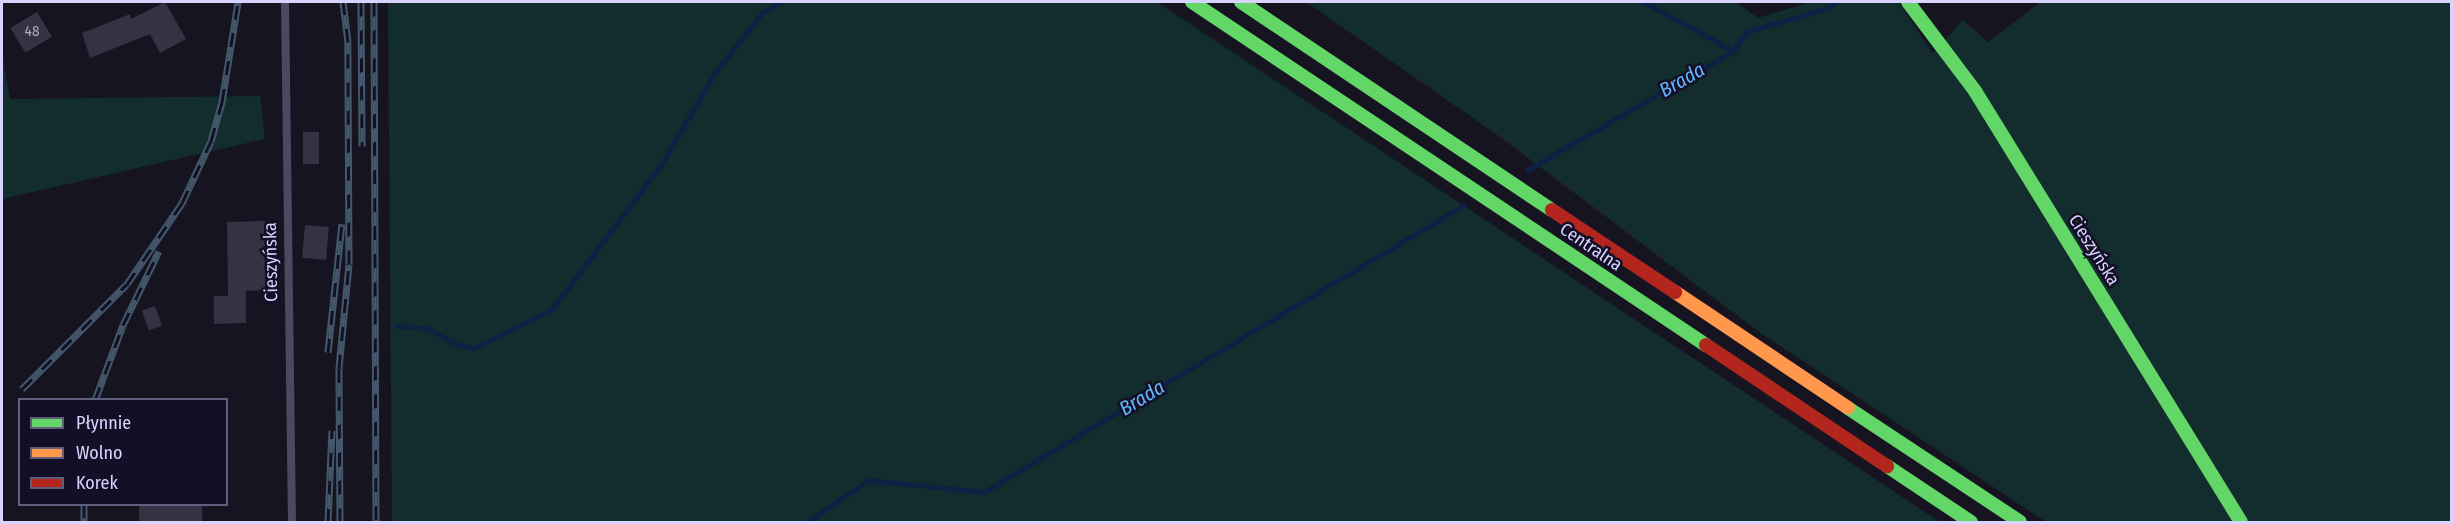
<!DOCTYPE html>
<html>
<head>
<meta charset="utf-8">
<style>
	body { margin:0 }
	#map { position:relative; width:2453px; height:524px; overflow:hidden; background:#161421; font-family:"Fira Sans Condensed",sans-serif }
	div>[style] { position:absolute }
	.green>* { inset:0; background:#132c2d }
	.stream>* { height:5px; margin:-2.5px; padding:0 2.5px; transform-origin:2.5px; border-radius:2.5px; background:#0d2144 }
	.building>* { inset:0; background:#343243; transform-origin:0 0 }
	.lane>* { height:8px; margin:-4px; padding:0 4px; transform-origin:4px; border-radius:4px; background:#4a4962 }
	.fast>* { height:14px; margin:-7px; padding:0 7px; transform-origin:7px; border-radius:7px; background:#63d668 }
	.slow>* { height:14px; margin:-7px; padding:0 7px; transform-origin:7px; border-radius:7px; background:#ff974d }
	.jam>* { height:14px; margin:-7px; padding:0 7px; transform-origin:7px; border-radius:7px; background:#b3261e }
	.rail>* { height:7px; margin-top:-3.5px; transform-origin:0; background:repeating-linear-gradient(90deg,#130f26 0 14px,#43596b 0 28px); box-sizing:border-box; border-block:2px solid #43596b }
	span { translate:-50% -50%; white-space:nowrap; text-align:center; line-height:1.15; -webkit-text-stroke:5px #130f26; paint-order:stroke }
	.number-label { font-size:15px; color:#b0acd0 }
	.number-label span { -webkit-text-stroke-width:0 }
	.street-label { font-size:18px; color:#d9d4ff }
	.water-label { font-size:20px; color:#62b6ff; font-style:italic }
	.frame { position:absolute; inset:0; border:3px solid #d9d4ff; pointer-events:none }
	.legend { position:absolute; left:18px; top:398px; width:210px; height:108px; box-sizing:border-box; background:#130f26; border:2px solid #625e7d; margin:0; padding:8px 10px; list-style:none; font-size:18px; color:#d9d4ff }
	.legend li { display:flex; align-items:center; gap:12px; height:30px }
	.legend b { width:30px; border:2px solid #625e7d }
</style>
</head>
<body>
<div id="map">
	<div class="green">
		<div style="clip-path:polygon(388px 2px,1157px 2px,1940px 522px,392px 522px)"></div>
		<div style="clip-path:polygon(1306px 2px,1736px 2px,1758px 18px,1811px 2px,1898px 2px,1933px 53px,1963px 20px,1988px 42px,2040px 2px,2451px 2px,2451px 522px,2046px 522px,1762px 334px,1496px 134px)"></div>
		<div style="clip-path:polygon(2px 54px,10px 99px,260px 96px,265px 139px,2px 199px)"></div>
	</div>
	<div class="stream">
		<div style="left:1644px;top:2px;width:102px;rotate:28.8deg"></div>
		<div style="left:1527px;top:170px;width:238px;rotate:-30deg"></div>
		<div style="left:1733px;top:51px;width:23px;rotate:-56deg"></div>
		<div style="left:1746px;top:32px;width:85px;rotate:-16.3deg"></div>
		<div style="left:1828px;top:8px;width:11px;rotate:-34deg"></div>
		<div style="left:398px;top:326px;width:28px;rotate:4deg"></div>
		<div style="left:426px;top:328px;width:36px;rotate:28deg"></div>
		<div style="left:458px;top:345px;width:16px;rotate:11deg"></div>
		<div style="left:474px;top:348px;width:87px;rotate:-26.6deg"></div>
		<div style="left:552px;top:309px;width:179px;rotate:-52.9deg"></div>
		<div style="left:660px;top:166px;width:110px;rotate:-59.5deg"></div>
		<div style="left:716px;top:71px;width:74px;rotate:-51.6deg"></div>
		<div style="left:762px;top:13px;width:23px;rotate:-29deg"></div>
		<div style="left:807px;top:522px;width:75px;rotate:-34.1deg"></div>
		<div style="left:869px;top:480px;width:116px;rotate:6deg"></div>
		<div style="left:984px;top:492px;width:559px;rotate:-30.88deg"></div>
	</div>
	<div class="building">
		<div style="clip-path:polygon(165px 2px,186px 39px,160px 53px,150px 34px,90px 58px,82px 33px,130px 14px,131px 19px)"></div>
		<div style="left:37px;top:12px;width:29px;height:31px;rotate:59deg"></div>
		<div style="left:303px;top:132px;width:16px;height:32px"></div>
		<div style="clip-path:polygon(265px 221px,265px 290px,246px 291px,246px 323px,214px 324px,214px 296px,228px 296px,227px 222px)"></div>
		<div style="left:305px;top:225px;width:24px;height:33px;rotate:5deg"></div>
		<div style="left:155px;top:306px;width:21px;height:14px;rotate:71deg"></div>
		<div style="left:139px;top:504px;width:63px;height:18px"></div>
	</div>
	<div class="lane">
		<div style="left:285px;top:2px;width:520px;rotate:89.23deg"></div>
	</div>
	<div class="fast">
		<div style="left:1192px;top:2px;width:618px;rotate:33.72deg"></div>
		<div style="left:1241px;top:2px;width:374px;rotate:33.8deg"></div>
		<div style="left:1908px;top:2px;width:111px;rotate:53deg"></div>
		<div style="left:1975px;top:91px;width:506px;rotate:58.32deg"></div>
		<div style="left:1848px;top:408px;width:206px;rotate:33.5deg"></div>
		<div style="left:1887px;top:466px;width:101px;rotate:33.7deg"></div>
	</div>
	<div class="slow">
		<div style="left:1675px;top:292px;width:208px;rotate:33.8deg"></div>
	</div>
	<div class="jam">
		<div style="left:1552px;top:210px;width:148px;rotate:33.7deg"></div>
		<div style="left:1706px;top:345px;width:218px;rotate:33.8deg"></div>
	</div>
	<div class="rail">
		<div style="left:361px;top:2px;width:144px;rotate:89.6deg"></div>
		<div style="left:374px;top:2px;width:520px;rotate:89.78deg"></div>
		<div style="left:328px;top:352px;width:129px;rotate:-83.8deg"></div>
		<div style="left:22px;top:389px;width:148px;rotate:-45deg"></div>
		<div style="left:127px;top:284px;width:98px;rotate:-55.8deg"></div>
		<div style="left:182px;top:203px;width:68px;rotate:-64.9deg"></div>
		<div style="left:211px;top:141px;width:41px;rotate:-74.2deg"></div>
		<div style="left:222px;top:102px;width:101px;rotate:-80.9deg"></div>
		<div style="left:95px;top:400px;width:80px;rotate:-69.5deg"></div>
		<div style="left:123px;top:325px;width:82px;rotate:-64.1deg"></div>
		<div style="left:84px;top:504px;width:18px;rotate:90deg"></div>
		<div style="left:328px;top:522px;width:92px;rotate:-87.5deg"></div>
		<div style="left:340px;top:522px;width:154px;rotate:-90.4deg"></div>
		<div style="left:339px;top:368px;width:104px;rotate:-84.5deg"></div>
		<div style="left:349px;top:264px;width:222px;rotate:-90.3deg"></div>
		<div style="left:348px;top:42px;width:40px;rotate:-97.1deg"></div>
	</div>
	<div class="number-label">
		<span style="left:32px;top:32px">48</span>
	</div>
	<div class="street-label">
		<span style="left:1591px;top:247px;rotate:34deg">Centralna</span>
		<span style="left:2094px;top:250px;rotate:58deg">Cieszyńska</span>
		<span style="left:271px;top:262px;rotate:-91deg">Cieszyńska</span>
	</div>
	<div class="water-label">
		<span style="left:1682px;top:80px;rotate:-30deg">Brada</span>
		<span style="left:1142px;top:398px;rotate:-31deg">Brada</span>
	</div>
	<div class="frame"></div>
	<ul class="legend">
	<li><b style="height:8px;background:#63d668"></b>Płynnie</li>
	<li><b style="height:8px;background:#ff974d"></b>Wolno</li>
	<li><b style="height:8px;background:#b3261e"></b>Korek</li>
	</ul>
</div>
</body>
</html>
